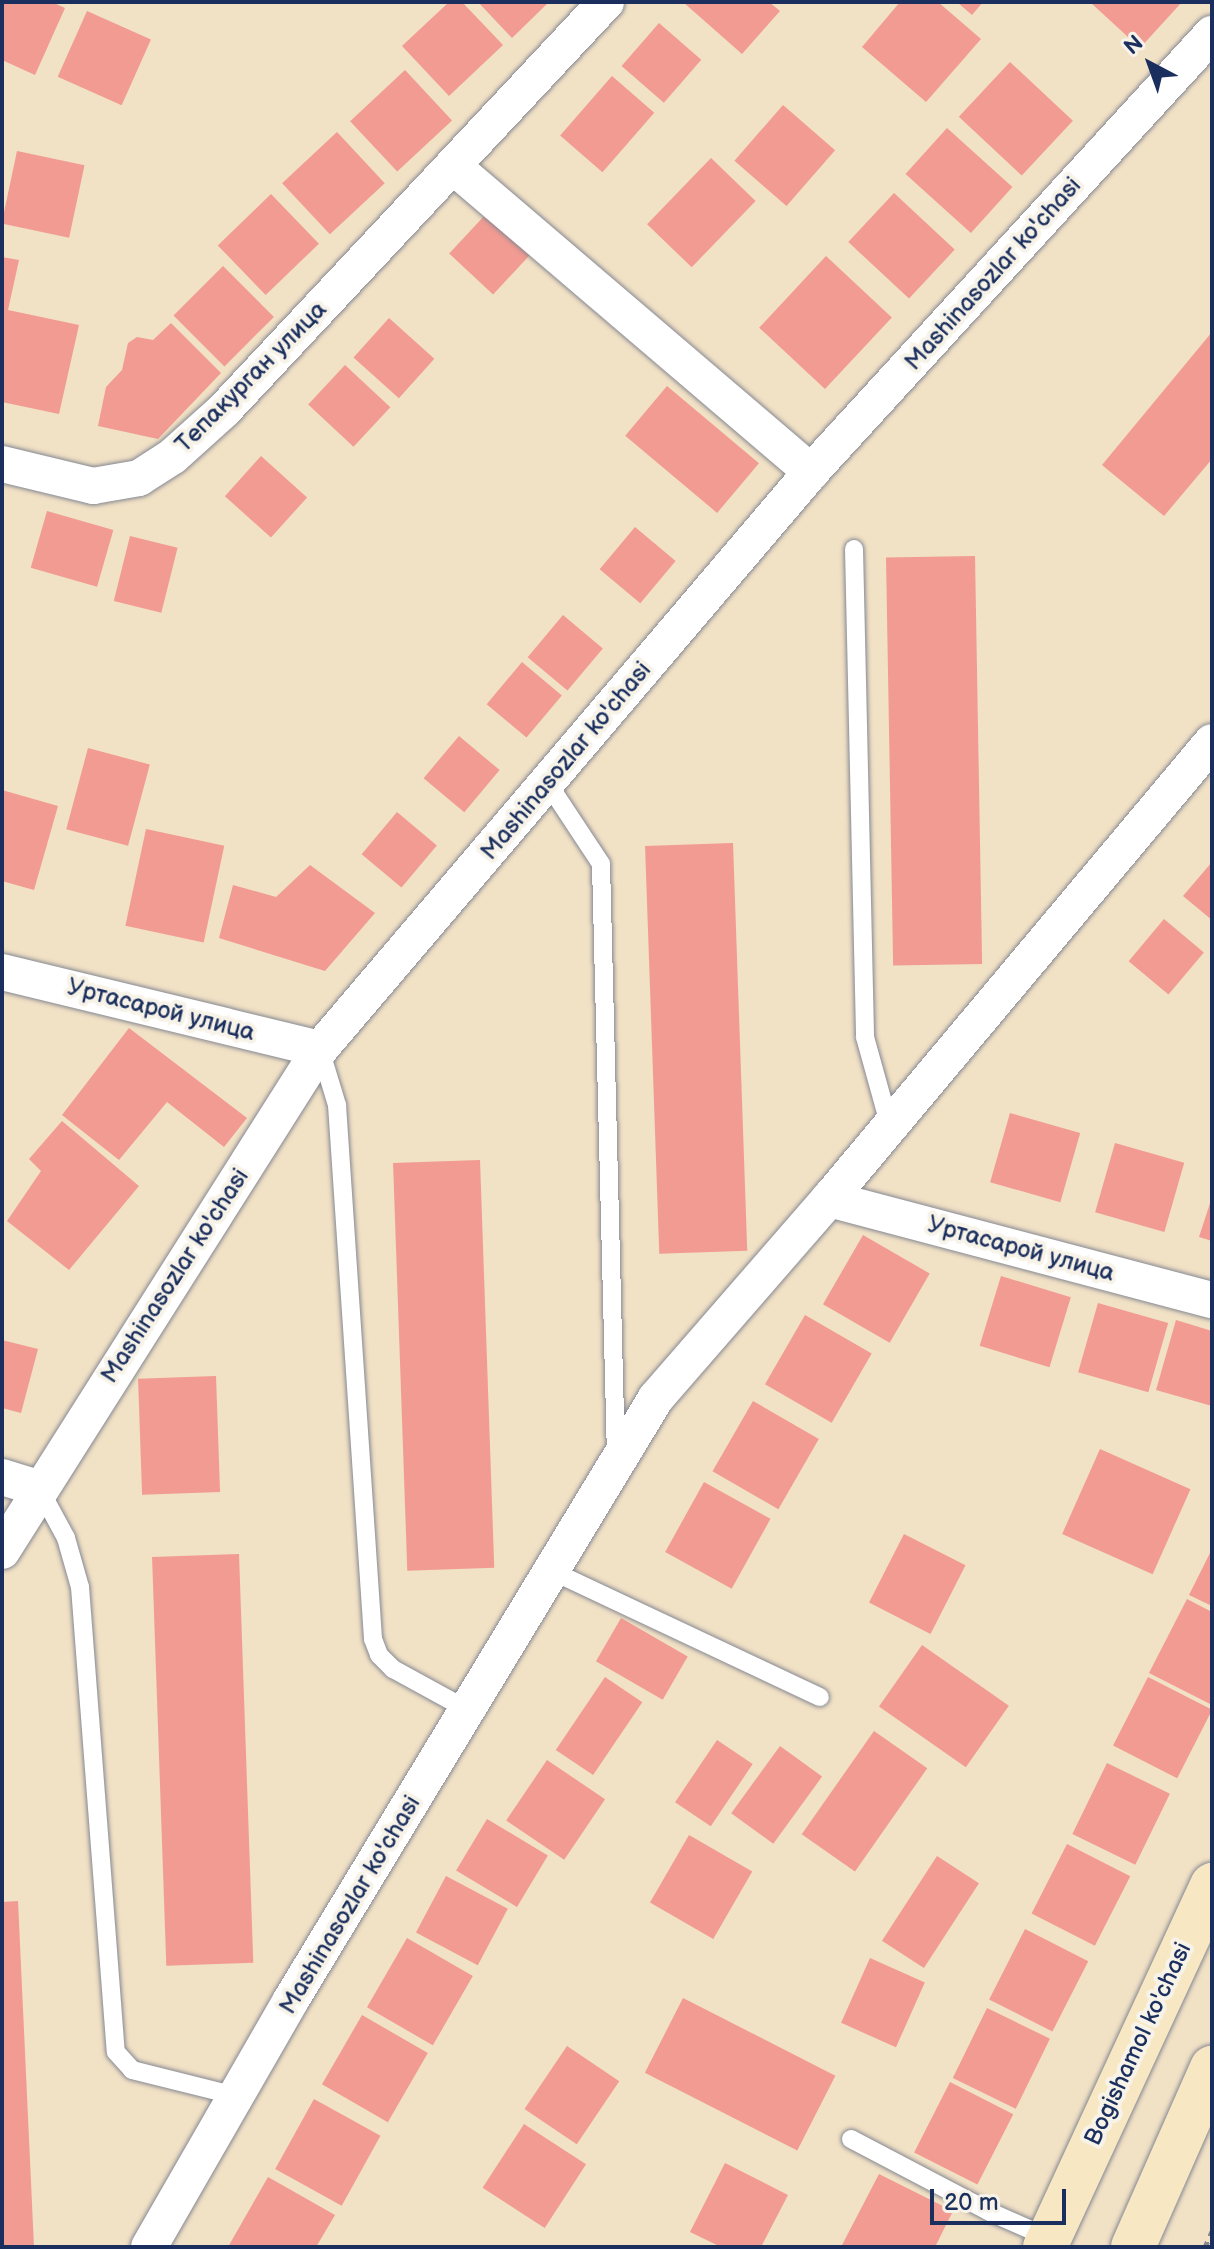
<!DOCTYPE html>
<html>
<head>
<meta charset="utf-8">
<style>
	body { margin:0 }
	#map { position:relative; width:1214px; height:2249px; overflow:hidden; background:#f1e1c5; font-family:"Balsamiq Sans",sans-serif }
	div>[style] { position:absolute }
	.building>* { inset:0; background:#f19b92; transform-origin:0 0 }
	.path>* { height:5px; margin-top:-2.5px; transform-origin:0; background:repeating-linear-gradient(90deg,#868892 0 6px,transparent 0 12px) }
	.roads { filter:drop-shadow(0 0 2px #868892) drop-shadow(0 0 2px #868892) }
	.service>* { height:18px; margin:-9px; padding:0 9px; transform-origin:9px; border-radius:9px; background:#fff }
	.minor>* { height:36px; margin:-18px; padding:0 18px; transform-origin:18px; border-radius:18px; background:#fff }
	.secondary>* { height:44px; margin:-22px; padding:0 22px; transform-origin:22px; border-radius:22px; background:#f7e8c3 }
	span { translate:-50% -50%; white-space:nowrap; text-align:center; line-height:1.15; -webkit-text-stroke:8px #f7f3e8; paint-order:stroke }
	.street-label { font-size:24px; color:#1b2f5e }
	.frame { position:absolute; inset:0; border:4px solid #1b2f5e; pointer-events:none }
	.north { position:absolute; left:1110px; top:24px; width:80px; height:80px; -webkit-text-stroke:6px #f7f3e8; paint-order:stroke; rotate:319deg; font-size:22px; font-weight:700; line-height:32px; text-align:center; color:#1b2f5e }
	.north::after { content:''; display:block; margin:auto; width:28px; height:36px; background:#1b2f5e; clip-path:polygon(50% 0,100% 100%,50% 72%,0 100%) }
	.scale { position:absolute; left:930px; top:2189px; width:136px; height:36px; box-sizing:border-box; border:4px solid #1b2f5e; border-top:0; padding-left:10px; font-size:24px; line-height:28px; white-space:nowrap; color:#1b2f5e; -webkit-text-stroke:6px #f7f3e8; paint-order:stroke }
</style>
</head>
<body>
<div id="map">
	<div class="building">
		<div style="clip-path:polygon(2px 2px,52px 2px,65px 8px,35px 75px,2px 60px)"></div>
		<div style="clip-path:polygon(449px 2px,462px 2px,503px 45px,449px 96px,402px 46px)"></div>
		<div style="clip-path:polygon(478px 2px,549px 2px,512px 38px)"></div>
		<div style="clip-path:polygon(683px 2px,769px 2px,780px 11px,742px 54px)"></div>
		<div style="clip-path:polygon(900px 2px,938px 2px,981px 39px,926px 102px,862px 47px)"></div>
		<div style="clip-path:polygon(957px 2px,983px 2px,972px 15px)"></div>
		<div style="clip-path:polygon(1090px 2px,1182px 2px,1140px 48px)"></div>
		<div style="left:87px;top:11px;width:70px;height:72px;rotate:24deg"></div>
		<div style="left:659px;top:23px;width:56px;height:57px;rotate:41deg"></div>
		<div style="left:1010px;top:62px;width:86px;height:75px;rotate:43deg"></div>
		<div style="left:405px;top:70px;width:69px;height:75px;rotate:47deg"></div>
		<div style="left:612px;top:76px;width:56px;height:79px;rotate:41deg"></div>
		<div style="left:783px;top:105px;width:69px;height:74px;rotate:41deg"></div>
		<div style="left:947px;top:128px;width:88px;height:62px;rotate:42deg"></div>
		<div style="left:337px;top:132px;width:70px;height:75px;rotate:47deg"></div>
		<div style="left:17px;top:151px;width:69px;height:74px;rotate:12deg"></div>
		<div style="left:711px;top:158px;width:62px;height:92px;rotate:44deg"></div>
		<div style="left:894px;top:193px;width:83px;height:67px;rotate:43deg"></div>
		<div style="left:271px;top:194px;width:69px;height:74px;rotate:46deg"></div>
		<div style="left:486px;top:214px;width:60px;height:54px;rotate:43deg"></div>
		<div style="left:826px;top:256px;width:90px;height:98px;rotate:43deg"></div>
		<div style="clip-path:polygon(2px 257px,19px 260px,8px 310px,79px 325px,59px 414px,2px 402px)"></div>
		<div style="left:223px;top:266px;width:72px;height:70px;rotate:45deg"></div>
		<div style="left:389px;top:318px;width:61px;height:53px;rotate:42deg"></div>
		<div style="clip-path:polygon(171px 323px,221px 373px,158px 439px,98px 426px,106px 387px,122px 370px,128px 343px,137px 337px,153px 340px)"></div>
		<div style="clip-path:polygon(1212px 332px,1212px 459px,1164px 516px,1102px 465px)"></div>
		<div style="left:345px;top:365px;width:62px;height:54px;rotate:43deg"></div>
		<div style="left:667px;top:386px;width:120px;height:65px;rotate:40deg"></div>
		<div style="left:261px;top:456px;width:62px;height:54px;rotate:42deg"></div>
		<div style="left:47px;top:511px;width:69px;height:59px;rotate:16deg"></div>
		<div style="left:635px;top:527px;width:53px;height:55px;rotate:40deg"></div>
		<div style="left:130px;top:536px;width:49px;height:67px;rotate:14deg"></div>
		<div style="left:975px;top:556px;width:408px;height:89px;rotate:89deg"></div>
		<div style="left:563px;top:615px;width:52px;height:55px;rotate:40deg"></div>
		<div style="left:522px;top:662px;width:52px;height:55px;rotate:40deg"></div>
		<div style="left:459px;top:736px;width:53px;height:55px;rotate:40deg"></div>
		<div style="left:88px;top:748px;width:64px;height:84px;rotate:15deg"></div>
		<div style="clip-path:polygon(2px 790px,58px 806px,34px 890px,2px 881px)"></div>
		<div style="left:397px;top:812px;width:52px;height:55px;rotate:40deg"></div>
		<div style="left:146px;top:829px;width:80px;height:99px;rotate:12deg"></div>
		<div style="left:733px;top:843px;width:408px;height:88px;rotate:88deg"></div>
		<div style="clip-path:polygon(1212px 862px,1212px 920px,1183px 896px)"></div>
		<div style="clip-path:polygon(310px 865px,375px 913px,325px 971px,219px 938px,233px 885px,276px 897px)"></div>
		<div style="left:1164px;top:919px;width:52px;height:55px;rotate:40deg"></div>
		<div style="clip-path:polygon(129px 1028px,247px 1118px,224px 1147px,167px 1102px,119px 1160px,62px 1115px)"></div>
		<div style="left:1010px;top:1113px;width:73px;height:72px;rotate:16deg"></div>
		<div style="clip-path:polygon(62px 1121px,139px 1186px,69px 1270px,7px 1221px,41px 1171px,29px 1159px)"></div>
		<div style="left:1115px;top:1143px;width:72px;height:72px;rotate:16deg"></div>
		<div style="left:480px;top:1160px;width:408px;height:87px;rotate:88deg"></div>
		<div style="clip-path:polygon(1212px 1197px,1212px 1241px,1199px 1237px)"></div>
		<div style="left:863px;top:1235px;width:77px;height:80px;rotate:30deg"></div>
		<div style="left:1001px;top:1276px;width:73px;height:73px;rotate:17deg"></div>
		<div style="left:1098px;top:1303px;width:73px;height:72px;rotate:16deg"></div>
		<div style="left:805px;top:1315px;width:77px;height:80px;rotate:30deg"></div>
		<div style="clip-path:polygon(1176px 1320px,1212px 1331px,1212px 1406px,1156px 1390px)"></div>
		<div style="clip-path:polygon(2px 1340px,38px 1349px,21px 1413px,2px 1408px)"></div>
		<div style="left:216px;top:1376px;width:116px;height:78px;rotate:88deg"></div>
		<div style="left:753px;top:1401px;width:76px;height:81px;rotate:30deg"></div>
		<div style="left:1100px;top:1449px;width:99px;height:93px;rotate:24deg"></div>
		<div style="left:704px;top:1482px;width:76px;height:80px;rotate:29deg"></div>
		<div style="left:904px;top:1534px;width:69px;height:77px;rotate:27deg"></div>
		<div style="clip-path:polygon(1212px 1549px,1212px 1606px,1189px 1595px)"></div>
		<div style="left:239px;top:1554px;width:409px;height:87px;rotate:88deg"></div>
		<div style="clip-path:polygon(1187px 1599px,1212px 1612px,1212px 1705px,1149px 1673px)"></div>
		<div style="left:621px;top:1618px;width:77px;height:50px;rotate:30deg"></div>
		<div style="left:922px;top:1645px;width:106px;height:75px;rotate:35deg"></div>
		<div style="left:605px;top:1677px;width:45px;height:88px;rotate:34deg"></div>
		<div style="left:1148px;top:1677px;width:72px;height:77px;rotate:27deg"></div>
		<div style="left:874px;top:1731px;width:65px;height:126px;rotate:35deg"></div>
		<div style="left:717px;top:1740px;width:43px;height:75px;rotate:34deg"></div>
		<div style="left:780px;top:1746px;width:52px;height:83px;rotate:36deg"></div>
		<div style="left:547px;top:1760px;width:70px;height:73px;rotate:34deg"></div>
		<div style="left:1107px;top:1763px;width:70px;height:79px;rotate:26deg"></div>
		<div style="left:487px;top:1819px;width:71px;height:60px;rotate:31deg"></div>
		<div style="left:689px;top:1835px;width:73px;height:78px;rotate:30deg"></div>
		<div style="left:1067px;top:1844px;width:71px;height:78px;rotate:27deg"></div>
		<div style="left:937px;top:1856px;width:50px;height:101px;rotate:33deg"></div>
		<div style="left:446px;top:1876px;width:70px;height:64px;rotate:28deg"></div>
		<div style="clip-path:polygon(18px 1901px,34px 2247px,2px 2247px,2px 1902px)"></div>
		<div style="left:1025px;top:1929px;width:71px;height:79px;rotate:27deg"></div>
		<div style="left:407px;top:1938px;width:76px;height:80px;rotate:30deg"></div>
		<div style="left:870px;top:1958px;width:60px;height:71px;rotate:24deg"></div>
		<div style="left:683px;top:1998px;width:171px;height:84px;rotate:27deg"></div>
		<div style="left:987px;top:2008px;width:70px;height:78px;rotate:26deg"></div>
		<div style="left:362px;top:2015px;width:76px;height:80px;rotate:30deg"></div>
		<div style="left:567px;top:2046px;width:63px;height:76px;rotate:34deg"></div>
		<div style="left:950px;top:2082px;width:71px;height:79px;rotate:27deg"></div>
		<div style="left:314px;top:2099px;width:76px;height:80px;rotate:29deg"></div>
		<div style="left:524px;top:2124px;width:74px;height:76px;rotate:33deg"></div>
		<div style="clip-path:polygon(725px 2163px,788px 2195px,761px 2247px,721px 2247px,690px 2232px)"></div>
		<div style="clip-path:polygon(879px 2174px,953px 2211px,935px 2247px,841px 2247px)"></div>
		<div style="clip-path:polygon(268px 2177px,335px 2215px,316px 2247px,228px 2247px)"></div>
	</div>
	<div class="path">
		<div style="left:1205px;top:2247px;width:17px;rotate:-66deg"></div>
	</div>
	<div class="roads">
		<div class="service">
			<div style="left:854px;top:549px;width:488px;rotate:88.7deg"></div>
			<div style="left:865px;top:1037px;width:93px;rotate:74.5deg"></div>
			<div style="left:547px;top:782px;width:98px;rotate:56.6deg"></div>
			<div style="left:601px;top:864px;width:591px;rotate:88.55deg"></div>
			<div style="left:320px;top:1049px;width:59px;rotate:73.1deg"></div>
			<div style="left:337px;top:1105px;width:535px;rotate:86.14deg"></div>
			<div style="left:373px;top:1639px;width:17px;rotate:69deg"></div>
			<div style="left:379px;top:1655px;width:20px;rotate:45deg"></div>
			<div style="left:393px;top:1669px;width:85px;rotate:28.7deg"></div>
			<div style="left:39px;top:1488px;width:57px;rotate:61.6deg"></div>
			<div style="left:66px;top:1538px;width:51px;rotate:74.1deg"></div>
			<div style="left:80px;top:1587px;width:466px;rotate:85.6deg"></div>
			<div style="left:116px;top:2052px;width:24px;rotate:48deg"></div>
			<div style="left:132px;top:2070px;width:107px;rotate:14deg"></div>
			<div style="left:552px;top:1571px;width:296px;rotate:25.2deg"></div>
			<div style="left:851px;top:2139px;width:157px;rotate:27.7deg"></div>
			<div style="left:990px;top:2212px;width:64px;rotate:23.8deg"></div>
		</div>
		<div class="minor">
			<div style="left:454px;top:167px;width:470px;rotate:40.5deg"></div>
			<div style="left:2px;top:464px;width:94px;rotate:13.6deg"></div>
			<div style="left:93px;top:486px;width:47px;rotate:-9.9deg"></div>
			<div style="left:139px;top:478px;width:40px;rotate:-32.9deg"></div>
			<div style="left:173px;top:456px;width:69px;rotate:-42deg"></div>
			<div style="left:224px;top:410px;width:559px;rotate:-46.89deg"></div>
			<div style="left:2px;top:972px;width:327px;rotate:13.6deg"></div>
			<div style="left:829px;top:1199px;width:396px;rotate:14.8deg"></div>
			<div style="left:2px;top:1477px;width:39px;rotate:17deg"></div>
			<div style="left:2px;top:1551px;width:594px;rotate:-57.65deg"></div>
			<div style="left:320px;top:1049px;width:758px;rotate:-49.6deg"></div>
			<div style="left:811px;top:472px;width:594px;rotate:-47.53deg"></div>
			<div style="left:149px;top:2247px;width:285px;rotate:-60.1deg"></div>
			<div style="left:291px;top:2000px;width:704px;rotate:-58.77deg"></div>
			<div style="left:656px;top:1398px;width:264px;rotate:-49deg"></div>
			<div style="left:829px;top:1199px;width:596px;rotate:-50.03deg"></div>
		</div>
		<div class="secondary">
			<div style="left:1045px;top:2247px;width:399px;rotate:-65.2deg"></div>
			<div style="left:1133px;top:2247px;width:196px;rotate:-66.2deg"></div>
		</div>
	</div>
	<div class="street-label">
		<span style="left:993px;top:274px;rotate:-48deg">Mashinasozlar ko'chasi</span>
		<span style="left:251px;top:377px;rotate:-45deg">Тепакурган улица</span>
		<span style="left:566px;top:761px;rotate:-50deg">Mashinasozlar ko'chasi</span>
		<span style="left:161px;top:1010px;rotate:14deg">Уртасарой улица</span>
		<span style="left:1021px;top:1249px;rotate:15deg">Уртасарой улица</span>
		<span style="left:175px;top:1276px;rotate:-57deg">Mashinasozlar ko'chasi</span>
		<span style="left:350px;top:1905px;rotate:-59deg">Mashinasozlar ko'chasi</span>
		<span style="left:1138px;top:2044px;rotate:-65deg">Bogishamol ko'chasi</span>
	</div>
	<div class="frame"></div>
	<div class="north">N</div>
	<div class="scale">20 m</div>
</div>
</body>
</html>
